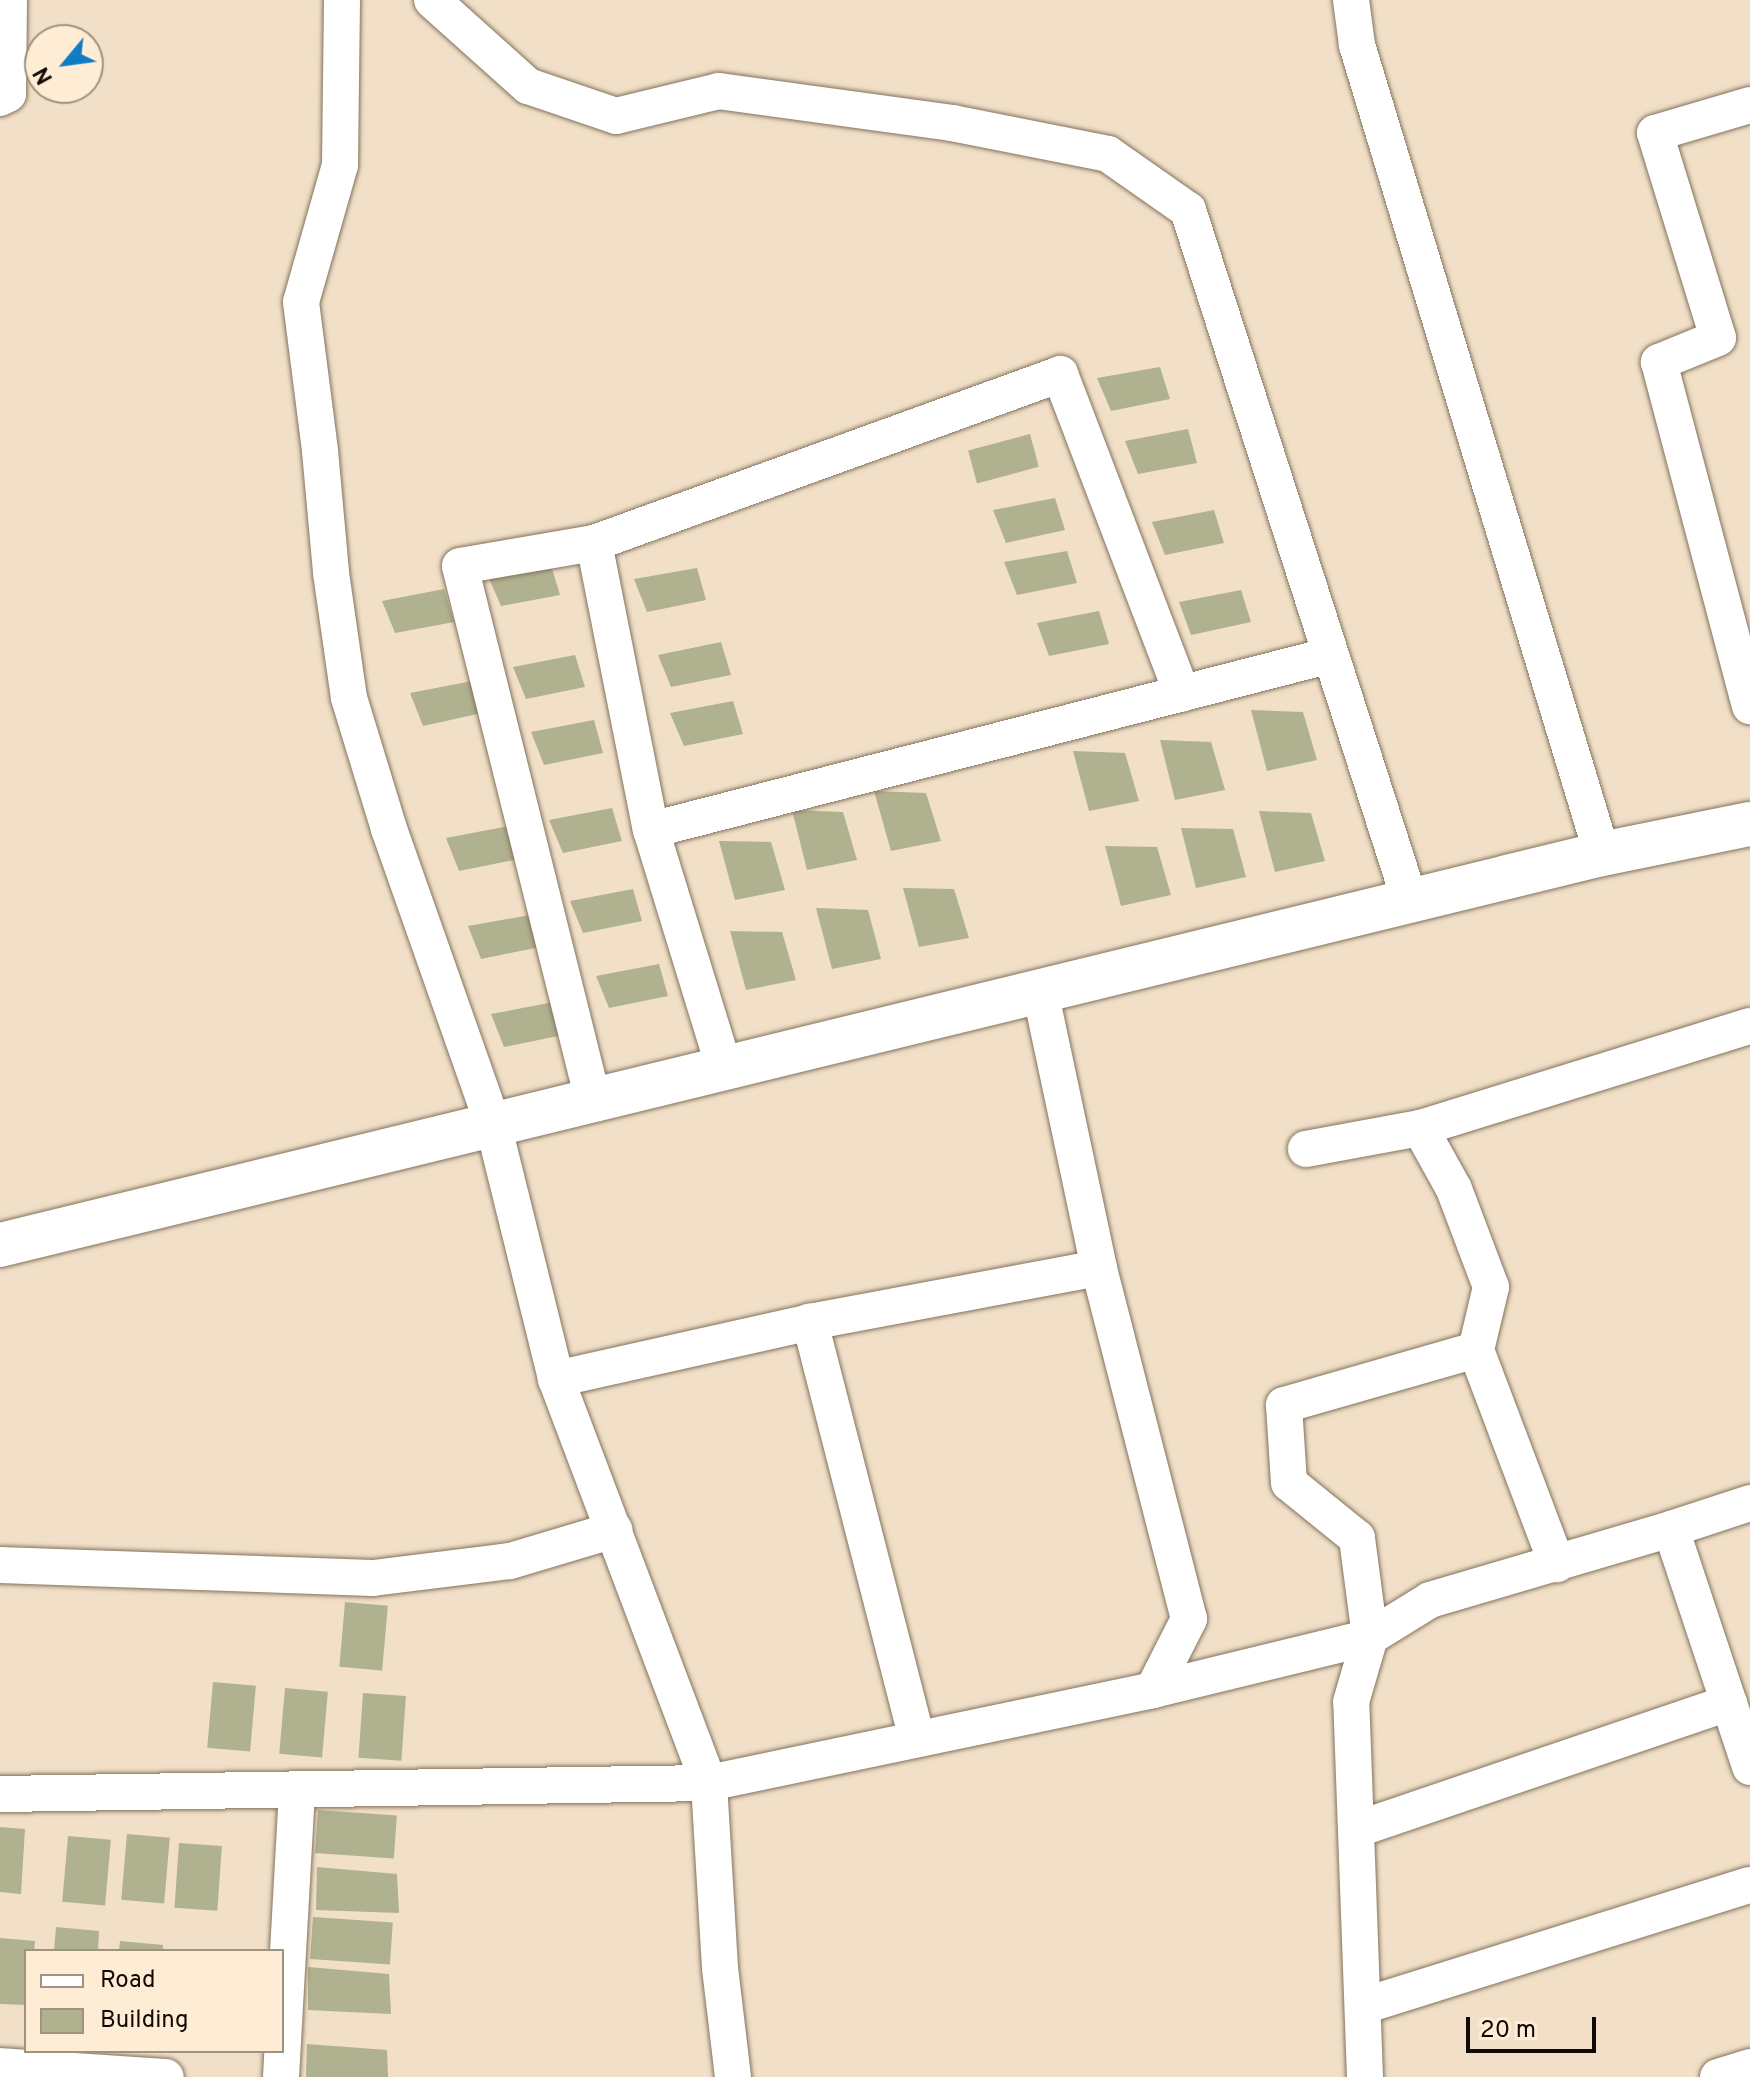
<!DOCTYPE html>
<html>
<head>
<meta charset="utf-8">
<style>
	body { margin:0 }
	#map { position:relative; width:1750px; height:2077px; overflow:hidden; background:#f1dfc7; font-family:Overpass,sans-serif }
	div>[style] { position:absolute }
	.building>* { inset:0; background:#b0b18f; transform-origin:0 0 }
	.roads { filter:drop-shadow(0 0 2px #83735d) drop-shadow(0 0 2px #83735d) }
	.street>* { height:36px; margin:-18px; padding:0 18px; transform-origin:18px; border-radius:18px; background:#fff }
	.secondary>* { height:44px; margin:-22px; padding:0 22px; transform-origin:22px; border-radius:22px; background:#fff }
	span { translate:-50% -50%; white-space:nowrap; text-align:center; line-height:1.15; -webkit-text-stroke:7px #ffecd4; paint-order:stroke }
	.legend { position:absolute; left:24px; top:1949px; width:260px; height:104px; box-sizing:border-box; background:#ffecd4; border:2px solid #9f9281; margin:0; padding:10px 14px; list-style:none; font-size:24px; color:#100a04 }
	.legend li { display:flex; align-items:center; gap:16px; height:40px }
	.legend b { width:40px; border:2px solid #9f9281 }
	.north { position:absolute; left:24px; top:24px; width:80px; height:80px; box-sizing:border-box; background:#ffecd4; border:2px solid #9f9281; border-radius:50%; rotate:241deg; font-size:22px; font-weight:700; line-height:32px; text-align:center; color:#100a04 }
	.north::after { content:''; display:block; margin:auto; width:28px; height:36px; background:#0f7cc6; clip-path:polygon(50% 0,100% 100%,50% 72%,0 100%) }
	.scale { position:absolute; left:1466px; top:2017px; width:130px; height:36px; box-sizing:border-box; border:4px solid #100a04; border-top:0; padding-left:10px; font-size:24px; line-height:28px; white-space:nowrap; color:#100a04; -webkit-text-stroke:6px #ffecd4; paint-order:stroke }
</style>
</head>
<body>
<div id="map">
	<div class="building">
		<div style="clip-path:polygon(1160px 367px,1170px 399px,1111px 411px,1097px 378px)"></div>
		<div style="clip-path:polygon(1188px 429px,1197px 463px,1138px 474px,1125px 441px)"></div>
		<div style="left:1030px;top:434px;width:34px;height:64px;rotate:75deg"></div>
		<div style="clip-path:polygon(1055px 498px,1065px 530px,1006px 543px,993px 510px)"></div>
		<div style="clip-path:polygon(1214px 510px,1224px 543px,1165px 555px,1152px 522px)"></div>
		<div style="clip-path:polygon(1067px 551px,1077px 583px,1017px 595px,1004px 562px)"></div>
		<div style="clip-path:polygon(550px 562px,560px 595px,501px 606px,487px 574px)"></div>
		<div style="clip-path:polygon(697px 568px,706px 600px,647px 612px,634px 579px)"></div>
		<div style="clip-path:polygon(444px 589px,454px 622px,395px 633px,382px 601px)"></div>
		<div style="clip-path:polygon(1241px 590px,1251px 622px,1191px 635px,1179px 602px)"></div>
		<div style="clip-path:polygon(1099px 611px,1109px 644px,1049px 656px,1037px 623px)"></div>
		<div style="clip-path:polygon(721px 642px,731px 675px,671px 687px,658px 655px)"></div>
		<div style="clip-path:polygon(575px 655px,585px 687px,526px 699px,513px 667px)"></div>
		<div style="clip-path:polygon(472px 681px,482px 713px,423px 726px,410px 693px)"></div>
		<div style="clip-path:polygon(733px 701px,743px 734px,684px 746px,670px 713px)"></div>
		<div style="clip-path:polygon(1251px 710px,1303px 712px,1317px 760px,1267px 771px)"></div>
		<div style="clip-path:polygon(594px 720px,603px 753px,544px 765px,531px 732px)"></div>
		<div style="clip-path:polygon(1160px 740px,1211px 742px,1225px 790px,1175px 800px)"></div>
		<div style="clip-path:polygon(1073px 751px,1125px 753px,1139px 801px,1089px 811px)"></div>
		<div style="clip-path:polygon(874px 791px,926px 793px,941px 841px,891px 851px)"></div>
		<div style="clip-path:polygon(612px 808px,622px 841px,563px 853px,549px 820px)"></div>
		<div style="clip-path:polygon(792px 810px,843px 812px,857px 860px,807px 870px)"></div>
		<div style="clip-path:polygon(1259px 811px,1311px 813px,1325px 861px,1275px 872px)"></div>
		<div style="clip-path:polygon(509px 826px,519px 859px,459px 871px,446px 838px)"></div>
		<div style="clip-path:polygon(1181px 828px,1233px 829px,1246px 877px,1196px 888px)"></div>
		<div style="clip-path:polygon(719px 841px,771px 842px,785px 890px,735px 900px)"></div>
		<div style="clip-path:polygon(1105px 846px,1157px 847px,1171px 895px,1121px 906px)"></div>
		<div style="clip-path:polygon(903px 888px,954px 889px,969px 938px,919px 947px)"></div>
		<div style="clip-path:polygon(633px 889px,642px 921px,583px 933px,570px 901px)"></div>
		<div style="clip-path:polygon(816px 908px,868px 910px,881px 959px,832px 969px)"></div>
		<div style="clip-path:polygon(530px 915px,540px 947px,481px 959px,468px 926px)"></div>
		<div style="clip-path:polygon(730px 931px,782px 932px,796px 980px,746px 990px)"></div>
		<div style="clip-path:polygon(659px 964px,668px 996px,609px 1008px,596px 976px)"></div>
		<div style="clip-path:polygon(554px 1002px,563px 1035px,504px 1047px,491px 1014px)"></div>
		<div style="left:345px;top:1602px;width:43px;height:65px;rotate:5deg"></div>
		<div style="left:213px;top:1682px;width:43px;height:66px;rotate:5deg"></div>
		<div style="left:285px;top:1688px;width:43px;height:66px;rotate:5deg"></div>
		<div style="left:363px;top:1693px;width:43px;height:65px;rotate:4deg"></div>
		<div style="left:318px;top:1810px;width:79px;height:43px;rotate:4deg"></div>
		<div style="clip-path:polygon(0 1827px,25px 1829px,21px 1894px,0 1892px)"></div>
		<div style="left:127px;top:1834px;width:43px;height:66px;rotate:5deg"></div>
		<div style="left:68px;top:1836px;width:43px;height:66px;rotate:5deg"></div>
		<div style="left:179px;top:1843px;width:43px;height:65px;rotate:4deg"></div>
		<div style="clip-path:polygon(317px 1867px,397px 1874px,399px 1913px,316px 1910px)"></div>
		<div style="left:313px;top:1917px;width:80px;height:42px;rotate:4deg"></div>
		<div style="clip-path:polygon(56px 1927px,99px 1931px,98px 1951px,54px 1951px)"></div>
		<div style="clip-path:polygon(0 1938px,35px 1941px,34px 1951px,26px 1951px,26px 2005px,0 2004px)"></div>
		<div style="clip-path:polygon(120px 1941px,163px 1945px,163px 1951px,119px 1951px)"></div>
		<div style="clip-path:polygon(308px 1967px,389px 1974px,391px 2014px,308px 2010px)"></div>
		<div style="clip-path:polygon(307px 2044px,387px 2050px,388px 2077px,306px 2077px)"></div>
	</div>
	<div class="roads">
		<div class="street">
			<div style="left:342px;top:0;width:165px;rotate:90.7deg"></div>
			<div style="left:340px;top:165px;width:142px;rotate:105.9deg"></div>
			<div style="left:301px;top:302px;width:150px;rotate:82.7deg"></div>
			<div style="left:320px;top:451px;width:122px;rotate:84.8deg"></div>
			<div style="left:331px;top:573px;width:126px;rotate:81.8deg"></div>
			<div style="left:349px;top:698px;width:137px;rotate:73deg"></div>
			<div style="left:389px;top:829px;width:313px;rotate:70.6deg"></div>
			<div style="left:493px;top:1124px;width:263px;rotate:76.1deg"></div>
			<div style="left:556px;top:1379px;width:432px;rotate:69.3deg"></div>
			<div style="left:709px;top:1783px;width:185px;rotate:86.6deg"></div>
			<div style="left:720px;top:1968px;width:110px;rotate:83.2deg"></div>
			<div style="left:432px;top:0;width:129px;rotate:41.9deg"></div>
			<div style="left:528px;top:86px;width:93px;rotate:18.8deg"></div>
			<div style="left:616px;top:116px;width:106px;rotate:-13.6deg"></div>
			<div style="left:719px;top:91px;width:235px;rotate:7.8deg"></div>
			<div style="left:952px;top:123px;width:159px;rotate:11.2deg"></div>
			<div style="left:1108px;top:154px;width:98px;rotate:35deg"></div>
			<div style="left:1188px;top:210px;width:726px;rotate:72.19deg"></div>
			<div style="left:1351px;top:0;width:45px;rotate:82.4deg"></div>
			<div style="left:1357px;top:45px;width:845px;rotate:73.15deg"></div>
			<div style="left:0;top:98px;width:9px;rotate:-27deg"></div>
			<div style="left:8px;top:94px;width:94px;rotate:-89.4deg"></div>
			<div style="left:1750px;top:105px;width:99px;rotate:163.6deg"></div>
			<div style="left:1655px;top:133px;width:214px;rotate:72.9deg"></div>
			<div style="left:1718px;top:338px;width:64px;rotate:157.9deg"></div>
			<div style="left:1659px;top:362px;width:356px;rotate:75.2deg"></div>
			<div style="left:594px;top:543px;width:496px;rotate:-19.9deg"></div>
			<div style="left:1060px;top:374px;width:342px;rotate:69.1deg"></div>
			<div style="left:651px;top:830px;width:702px;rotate:-14.43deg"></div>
			<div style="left:593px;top:1100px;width:550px;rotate:-103.99deg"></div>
			<div style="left:460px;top:566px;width:136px;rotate:-9.7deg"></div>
			<div style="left:594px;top:543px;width:293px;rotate:78.8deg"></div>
			<div style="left:651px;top:830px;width:249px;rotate:72.9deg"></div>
			<div style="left:1420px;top:1128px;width:345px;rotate:-17.2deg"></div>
			<div style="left:1476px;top:1350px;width:229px;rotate:69.3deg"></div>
			<div style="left:556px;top:1379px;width:260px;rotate:-12.6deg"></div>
			<div style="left:1750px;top:1503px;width:83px;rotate:161.8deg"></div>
			<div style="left:1671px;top:1529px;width:251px;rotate:71.6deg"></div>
			<div style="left:0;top:1565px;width:373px;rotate:2deg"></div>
			<div style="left:373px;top:1578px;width:138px;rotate:-7.1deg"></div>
			<div style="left:510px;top:1561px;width:109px;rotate:-16.6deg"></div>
			<div style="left:1153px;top:1690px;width:223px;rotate:-13.7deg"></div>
			<div style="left:1370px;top:1637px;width:100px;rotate:-97.5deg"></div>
			<div style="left:1357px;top:1538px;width:87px;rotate:-141deg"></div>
			<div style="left:1289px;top:1483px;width:78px;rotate:-93.7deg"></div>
			<div style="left:1284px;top:1405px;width:200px;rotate:-16deg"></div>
			<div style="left:1476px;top:1350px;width:65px;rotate:-76.6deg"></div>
			<div style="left:1491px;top:1287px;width:105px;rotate:-110.7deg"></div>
			<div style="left:1454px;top:1189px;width:70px;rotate:-119.1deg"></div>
			<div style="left:1420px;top:1128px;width:116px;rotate:169.6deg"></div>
			<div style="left:917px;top:1739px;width:431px;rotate:-104.4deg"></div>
			<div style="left:810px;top:1322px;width:294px;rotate:-10.6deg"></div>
			<div style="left:0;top:1794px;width:709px;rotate:-0.89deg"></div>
			<div style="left:709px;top:1783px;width:454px;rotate:-11.8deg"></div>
			<div style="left:1153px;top:1690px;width:80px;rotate:-63.1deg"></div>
			<div style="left:1189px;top:1619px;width:362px;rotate:-104.4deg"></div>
			<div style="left:1099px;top:1268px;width:283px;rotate:-102deg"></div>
			<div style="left:1358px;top:1829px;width:392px;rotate:-18.8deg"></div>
			<div style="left:1363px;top:2006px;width:405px;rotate:-17.4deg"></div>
			<div style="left:0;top:2066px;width:166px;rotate:3.8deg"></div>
			<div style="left:281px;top:2077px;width:285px;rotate:-86.8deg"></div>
			<div style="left:1365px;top:2077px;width:375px;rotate:-92.1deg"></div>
			<div style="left:1351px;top:1702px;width:68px;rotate:-73.7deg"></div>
			<div style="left:1370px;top:1637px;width:70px;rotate:-31.7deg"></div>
			<div style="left:1430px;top:1600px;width:251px;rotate:-16.4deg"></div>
			<div style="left:1718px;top:2077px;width:34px;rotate:-17deg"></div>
		</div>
		<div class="secondary">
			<div style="left:0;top:1245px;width:1649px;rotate:-13.72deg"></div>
			<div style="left:1602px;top:854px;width:151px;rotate:-11.5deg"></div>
		</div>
	</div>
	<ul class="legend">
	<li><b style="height:10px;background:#fff"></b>Road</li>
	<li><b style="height:22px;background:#b0b18f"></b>Building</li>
	</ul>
	<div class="north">N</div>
	<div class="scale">20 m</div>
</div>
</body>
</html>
